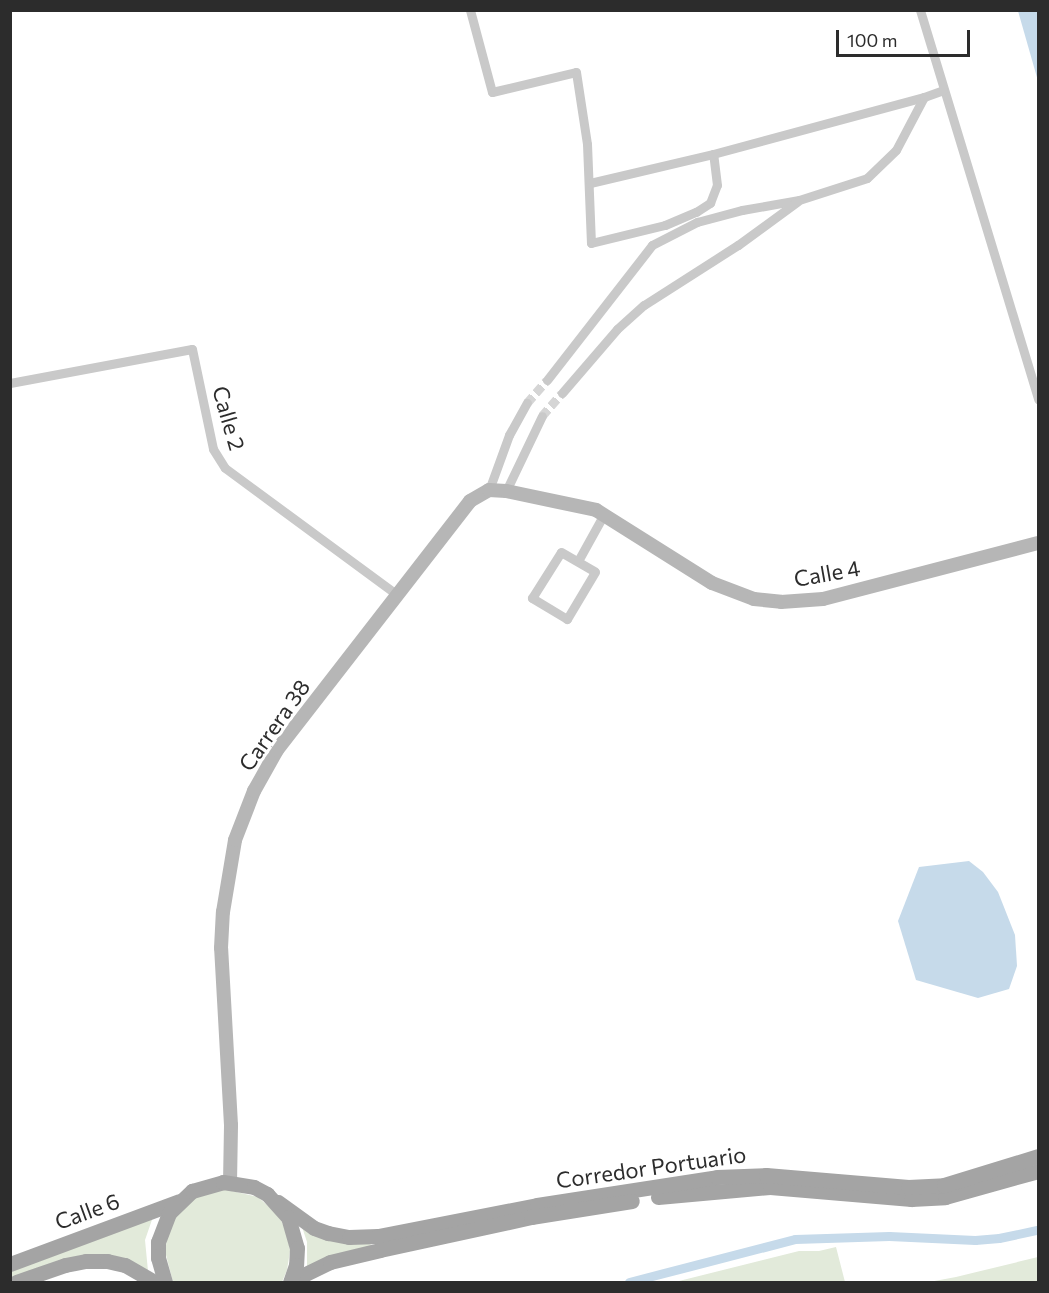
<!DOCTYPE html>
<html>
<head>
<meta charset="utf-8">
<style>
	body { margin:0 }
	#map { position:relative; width:1049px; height:1293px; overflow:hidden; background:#fff; font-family:Commissioner,sans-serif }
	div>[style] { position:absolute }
	.green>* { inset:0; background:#e2eada }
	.water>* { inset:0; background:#c6daea }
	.canal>* { height:9px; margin:-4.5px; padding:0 4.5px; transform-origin:4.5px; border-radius:4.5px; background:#c6daea }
	.street-tunnel>* { height:9px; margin-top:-4.5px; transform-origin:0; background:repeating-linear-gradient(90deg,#d5d5d5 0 9px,transparent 0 13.5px) }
	.street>* { height:9px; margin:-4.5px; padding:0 4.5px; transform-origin:4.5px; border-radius:4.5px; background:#c9c9c9 }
	.secondary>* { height:14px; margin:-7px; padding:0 7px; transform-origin:7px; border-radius:7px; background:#b6b6b6 }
	.primary>* { height:15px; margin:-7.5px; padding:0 7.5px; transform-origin:7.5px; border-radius:7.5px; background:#a4a4a4 }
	span { translate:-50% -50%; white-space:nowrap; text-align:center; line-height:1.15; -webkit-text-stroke:6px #fff; paint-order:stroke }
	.street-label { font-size:22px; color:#2c2c2c }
	.frame { position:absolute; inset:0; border:12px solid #2c2c2c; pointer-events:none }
	.scale { position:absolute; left:836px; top:30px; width:134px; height:27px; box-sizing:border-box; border:3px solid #2c2c2c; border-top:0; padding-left:8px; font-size:18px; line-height:21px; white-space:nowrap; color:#2c2c2c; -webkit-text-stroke:4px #fff; paint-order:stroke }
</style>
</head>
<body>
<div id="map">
	<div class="green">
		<div style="clip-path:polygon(223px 1189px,258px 1197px,279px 1216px,287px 1233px,290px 1251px,287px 1270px,282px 1282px,173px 1282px,165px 1251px,168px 1233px,176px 1216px,196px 1197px)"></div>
		<div style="clip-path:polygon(154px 1214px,145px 1240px,148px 1271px,127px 1260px,11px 1280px,11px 1270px)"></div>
		<div style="clip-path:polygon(302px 1227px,370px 1242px,371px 1246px,307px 1269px,307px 1242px)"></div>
		<div style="clip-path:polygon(836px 1247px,845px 1282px,675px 1282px,799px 1251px,819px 1251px)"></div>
		<div style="clip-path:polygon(1038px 1257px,1038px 1282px,929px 1282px,956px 1277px)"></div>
	</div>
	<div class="water">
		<div style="clip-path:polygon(1018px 11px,1038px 11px,1038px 81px)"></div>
		<div style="clip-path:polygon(969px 861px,983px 872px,998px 892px,1015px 935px,1017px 966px,1009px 989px,978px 998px,916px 980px,898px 921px,919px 867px)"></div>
	</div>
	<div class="canal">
		<div style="left:629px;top:1282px;width:171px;rotate:-14.5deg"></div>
		<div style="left:795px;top:1239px;width:94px;rotate:-1.8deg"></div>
		<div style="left:889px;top:1236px;width:86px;rotate:2.7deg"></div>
		<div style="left:975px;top:1240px;width:24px;rotate:-5deg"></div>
		<div style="left:999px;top:1238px;width:40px;rotate:-12deg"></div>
	</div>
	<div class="street-tunnel">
		<div style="left:527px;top:403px;width:30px;rotate:-49deg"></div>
		<div style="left:542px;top:416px;width:30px;rotate:-49deg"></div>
	</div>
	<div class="street">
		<div style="left:470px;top:10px;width:85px;rotate:75deg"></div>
		<div style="left:492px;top:92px;width:86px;rotate:-13.4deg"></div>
		<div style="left:576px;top:72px;width:73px;rotate:81.3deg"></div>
		<div style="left:587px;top:144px;width:99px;rotate:87.7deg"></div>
		<div style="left:591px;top:243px;width:76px;rotate:-13.7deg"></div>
		<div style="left:665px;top:225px;width:34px;rotate:-23deg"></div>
		<div style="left:696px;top:212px;width:17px;rotate:-33deg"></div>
		<div style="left:710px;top:203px;width:19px;rotate:-69deg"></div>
		<div style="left:717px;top:185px;width:31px;rotate:-97deg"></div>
		<div style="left:920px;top:10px;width:407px;rotate:73.1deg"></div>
		<div style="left:590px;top:183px;width:126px;rotate:-13.3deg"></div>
		<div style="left:713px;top:154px;width:219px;rotate:-15.1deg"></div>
		<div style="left:547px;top:380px;width:171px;rotate:-52.1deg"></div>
		<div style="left:652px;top:245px;width:51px;rotate:-27.1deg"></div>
		<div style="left:697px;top:222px;width:47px;rotate:-14.9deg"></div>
		<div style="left:742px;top:210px;width:58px;rotate:-10deg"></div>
		<div style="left:799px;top:200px;width:71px;rotate:-17.9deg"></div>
		<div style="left:867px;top:178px;width:40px;rotate:-44deg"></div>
		<div style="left:896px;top:150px;width:60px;rotate:-62.2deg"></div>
		<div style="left:924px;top:97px;width:20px;rotate:-20deg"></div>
		<div style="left:10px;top:383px;width:185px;rotate:-10.6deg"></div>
		<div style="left:192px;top:349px;width:102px;rotate:78.1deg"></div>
		<div style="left:213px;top:449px;width:22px;rotate:58deg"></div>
		<div style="left:225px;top:468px;width:214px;rotate:36.4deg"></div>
		<div style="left:562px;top:393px;width:84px;rotate:-49.3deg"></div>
		<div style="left:617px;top:329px;width:36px;rotate:-42deg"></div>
		<div style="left:644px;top:305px;width:112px;rotate:-32.6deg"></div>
		<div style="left:738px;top:245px;width:73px;rotate:-36.1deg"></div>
		<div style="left:489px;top:490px;width:59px;rotate:-70deg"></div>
		<div style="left:509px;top:435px;width:37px;rotate:-61deg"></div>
		<div style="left:506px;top:491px;width:83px;rotate:-64.4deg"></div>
		<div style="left:561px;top:552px;width:39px;rotate:30deg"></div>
		<div style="left:595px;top:572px;width:55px;rotate:120.8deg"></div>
		<div style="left:567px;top:619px;width:41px;rotate:-149deg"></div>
		<div style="left:532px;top:598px;width:54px;rotate:-57.8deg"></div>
		<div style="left:578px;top:561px;width:54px;rotate:-61deg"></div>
	</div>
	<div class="secondary">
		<div style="left:230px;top:1183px;width:58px;rotate:-89deg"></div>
		<div style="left:231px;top:1125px;width:177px;rotate:-93.2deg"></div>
		<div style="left:221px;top:948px;width:36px;rotate:-87deg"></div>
		<div style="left:223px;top:912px;width:73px;rotate:-80.5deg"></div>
		<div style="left:235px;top:840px;width:53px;rotate:-68.8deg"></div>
		<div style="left:254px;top:791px;width:47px;rotate:-60.7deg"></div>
		<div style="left:277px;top:750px;width:315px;rotate:-52.2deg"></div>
		<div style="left:470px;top:501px;width:22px;rotate:-30deg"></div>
		<div style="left:489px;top:490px;width:17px;rotate:3deg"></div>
		<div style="left:506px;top:491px;width:92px;rotate:11.9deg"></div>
		<div style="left:596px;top:510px;width:137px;rotate:32.2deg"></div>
		<div style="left:712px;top:583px;width:45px;rotate:20.9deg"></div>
		<div style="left:754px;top:599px;width:27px;rotate:6deg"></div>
		<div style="left:781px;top:602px;width:42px;rotate:-4.1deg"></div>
		<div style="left:823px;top:599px;width:222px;rotate:-14.6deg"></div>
	</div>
	<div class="primary">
		<div style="left:658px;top:1197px;width:112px;rotate:-5.1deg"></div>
		<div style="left:770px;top:1187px;width:142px;rotate:4.9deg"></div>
		<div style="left:911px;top:1199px;width:34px;rotate:-3deg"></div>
		<div style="left:945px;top:1197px;width:97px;rotate:-15.6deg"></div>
		<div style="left:278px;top:1202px;width:44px;rotate:35.8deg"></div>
		<div style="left:314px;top:1228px;width:15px;rotate:20deg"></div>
		<div style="left:328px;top:1233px;width:21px;rotate:11deg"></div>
		<div style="left:349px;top:1237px;width:29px;rotate:-2deg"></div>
		<div style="left:378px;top:1236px;width:162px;rotate:-11deg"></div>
		<div style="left:537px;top:1205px;width:182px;rotate:-8.8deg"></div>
		<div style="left:717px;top:1177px;width:49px;rotate:-2.3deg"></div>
		<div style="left:766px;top:1175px;width:143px;rotate:4.8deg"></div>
		<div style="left:908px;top:1187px;width:36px;rotate:-3deg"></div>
		<div style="left:944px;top:1185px;width:98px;rotate:-17.1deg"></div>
		<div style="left:10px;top:1264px;width:180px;rotate:-20.4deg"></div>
		<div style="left:291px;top:1281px;width:43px;rotate:-26deg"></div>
		<div style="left:330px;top:1262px;width:51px;rotate:-13.5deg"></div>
		<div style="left:380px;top:1250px;width:155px;rotate:-12.3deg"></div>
		<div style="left:531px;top:1217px;width:102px;rotate:-9deg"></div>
		<div style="left:16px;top:1282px;width:52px;rotate:-19.1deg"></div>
		<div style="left:65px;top:1265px;width:21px;rotate:-11deg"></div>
		<div style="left:86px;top:1261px;width:21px"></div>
		<div style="left:107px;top:1261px;width:18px;rotate:13deg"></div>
		<div style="left:125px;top:1265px;width:34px;rotate:30deg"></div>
		<div style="left:165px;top:1282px;width:25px;rotate:-106deg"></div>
		<div style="left:158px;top:1258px;width:16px;rotate:-90deg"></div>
		<div style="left:158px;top:1242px;width:31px;rotate:-69deg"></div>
		<div style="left:169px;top:1213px;width:32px;rotate:-44deg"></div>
		<div style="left:192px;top:1191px;width:32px;rotate:-16deg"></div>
		<div style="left:223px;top:1182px;width:31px;rotate:9deg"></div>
		<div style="left:254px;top:1187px;width:15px;rotate:28deg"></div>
		<div style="left:267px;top:1194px;width:31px;rotate:48deg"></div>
		<div style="left:288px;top:1217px;width:32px;rotate:74deg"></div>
		<div style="left:297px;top:1248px;width:17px;rotate:93deg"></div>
		<div style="left:296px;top:1265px;width:18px;rotate:109deg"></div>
	</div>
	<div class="street-label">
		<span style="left:229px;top:418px;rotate:74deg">Calle 2</span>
		<span style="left:827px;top:573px;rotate:-10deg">Calle 4</span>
		<span style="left:274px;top:725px;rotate:-55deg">Carrera 38</span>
		<span style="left:651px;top:1167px;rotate:-8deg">Corredor Portuario</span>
		<span style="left:87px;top:1211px;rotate:-20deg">Calle 6</span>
	</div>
	<div class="frame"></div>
	<div class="scale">100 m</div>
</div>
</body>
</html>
